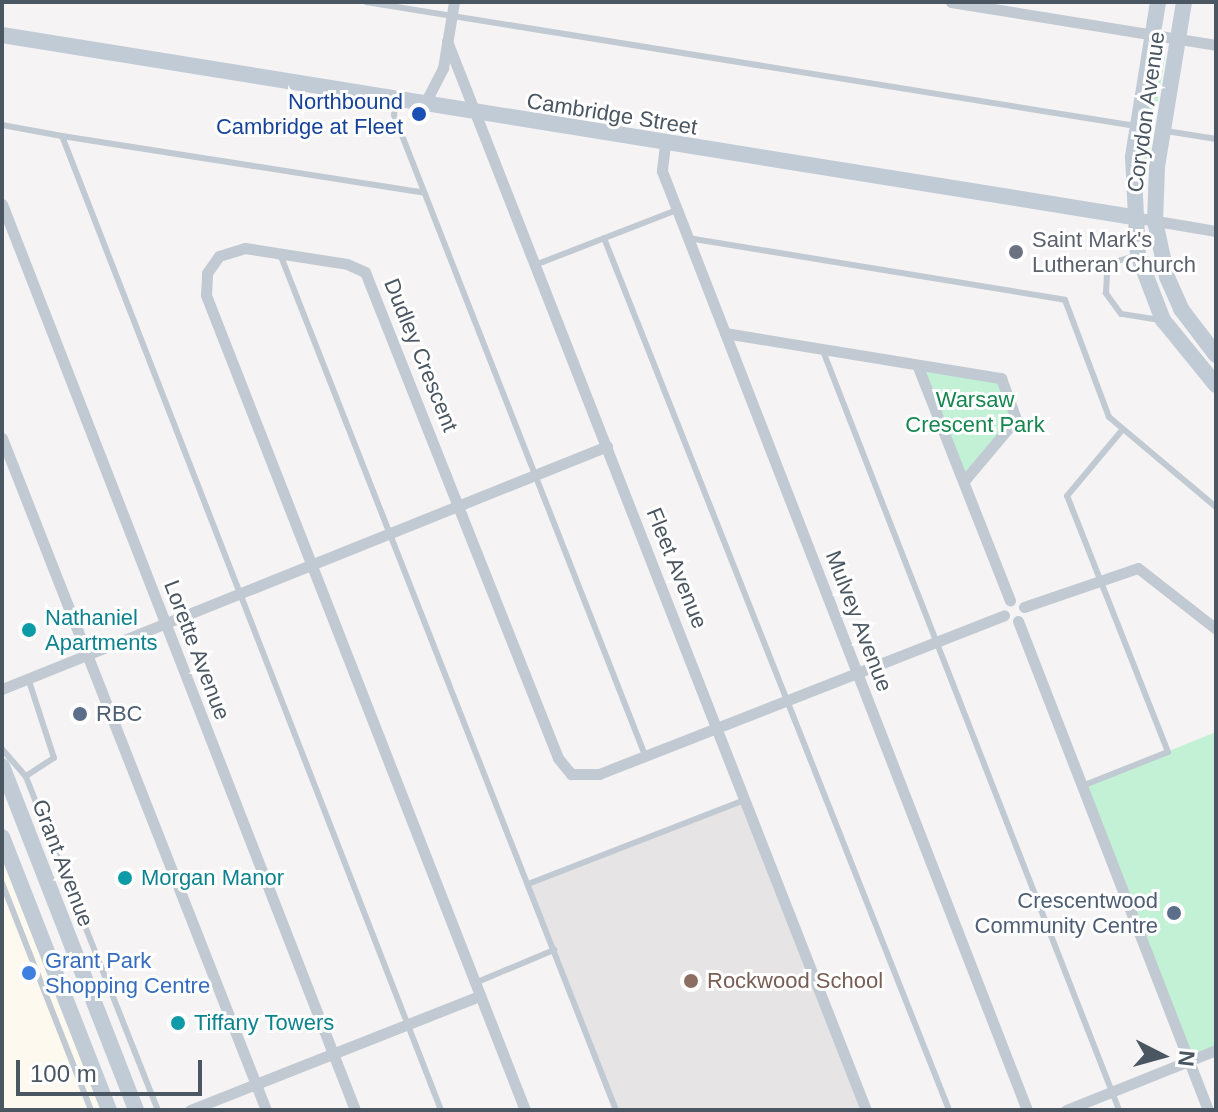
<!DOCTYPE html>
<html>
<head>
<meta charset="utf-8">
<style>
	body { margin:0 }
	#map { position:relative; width:1218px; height:1112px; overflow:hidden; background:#f5f3f3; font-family:Helvetica,sans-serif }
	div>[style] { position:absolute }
	.commercial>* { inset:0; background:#fdf9ef }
	.education>* { inset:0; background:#e6e4e5 }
	.green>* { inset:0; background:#c3f1d5 }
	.lane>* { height:6px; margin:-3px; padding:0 3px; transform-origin:3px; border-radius:3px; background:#c1cad2 }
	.street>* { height:11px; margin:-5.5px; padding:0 5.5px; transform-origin:5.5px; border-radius:5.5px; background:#c1cad2 }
	.secondary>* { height:16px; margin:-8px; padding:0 8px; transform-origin:8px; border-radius:8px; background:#c1cbd6 }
	.dots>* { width:22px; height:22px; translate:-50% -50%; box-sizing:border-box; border:4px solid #fff; border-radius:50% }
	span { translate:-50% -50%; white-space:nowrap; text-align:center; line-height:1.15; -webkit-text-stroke:6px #fff; paint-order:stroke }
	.transit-label { font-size:22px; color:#164399 }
	.right { translate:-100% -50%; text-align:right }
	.street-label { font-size:22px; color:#4a5661 }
	.worship-label { font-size:22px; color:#5b616d }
	.left { translate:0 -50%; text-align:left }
	.park-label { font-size:22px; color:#17864f }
	.culture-label { font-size:22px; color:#0d838f }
	.service-label { font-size:22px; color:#4e5e75 }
	.shop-label { font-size:22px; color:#366cbe }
	.education-label { font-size:22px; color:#785e54 }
	.frame { position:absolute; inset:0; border:4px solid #4a5661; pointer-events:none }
	.north { position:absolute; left:1122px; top:1016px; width:80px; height:80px; -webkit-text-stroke:6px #fff; paint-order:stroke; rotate:96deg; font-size:22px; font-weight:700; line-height:32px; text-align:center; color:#4a5661 }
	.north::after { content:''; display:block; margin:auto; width:28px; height:36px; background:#4a5661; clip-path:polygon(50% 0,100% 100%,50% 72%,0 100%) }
	.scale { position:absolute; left:16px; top:1060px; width:186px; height:36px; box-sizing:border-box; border:4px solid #4a5661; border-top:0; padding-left:10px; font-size:24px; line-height:28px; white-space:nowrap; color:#4a5661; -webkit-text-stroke:6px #fff; paint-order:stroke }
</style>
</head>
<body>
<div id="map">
	<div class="commercial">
		<div style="clip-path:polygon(2px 837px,109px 1110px,2px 1110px)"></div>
	</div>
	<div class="education">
		<div style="clip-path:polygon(745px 800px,866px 1110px,616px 1110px,528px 884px)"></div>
	</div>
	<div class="green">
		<div style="clip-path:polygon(1160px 48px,1165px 57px,1142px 197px,1142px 134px)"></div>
		<div style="clip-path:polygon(918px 367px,1001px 378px,1016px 419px,964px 481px)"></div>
		<div style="clip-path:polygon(1216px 732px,1216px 1050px,1189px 1060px,1082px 786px)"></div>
	</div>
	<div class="lane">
		<div style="left:366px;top:2px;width:780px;rotate:9.15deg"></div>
		<div style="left:396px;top:100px;width:15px;rotate:98deg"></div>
		<div style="left:394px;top:115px;width:687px;rotate:68.59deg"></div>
		<div style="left:2px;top:125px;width:61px;rotate:10.4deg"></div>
		<div style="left:62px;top:136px;width:1045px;rotate:68.74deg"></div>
		<div style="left:1166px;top:131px;width:51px;rotate:9.1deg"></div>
		<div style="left:62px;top:136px;width:367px;rotate:8.9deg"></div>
		<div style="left:604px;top:238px;width:938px;rotate:68.41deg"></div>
		<div style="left:688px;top:238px;width:382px;rotate:9.3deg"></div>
		<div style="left:1065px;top:300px;width:125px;rotate:69.4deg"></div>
		<div style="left:1109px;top:417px;width:140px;rotate:40.1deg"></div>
		<div style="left:280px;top:254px;width:920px;rotate:68.57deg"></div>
		<div style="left:535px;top:265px;width:152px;rotate:-21.2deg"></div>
		<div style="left:1160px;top:320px;width:39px;rotate:-171deg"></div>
		<div style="left:1121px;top:314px;width:26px;rotate:-126deg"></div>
		<div style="left:1106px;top:293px;width:20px;rotate:-87deg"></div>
		<div style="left:1107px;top:273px;width:16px;rotate:-47deg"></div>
		<div style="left:1118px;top:261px;width:21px;rotate:-17deg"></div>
		<div style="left:1138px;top:255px;width:25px;rotate:26deg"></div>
		<div style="left:823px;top:351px;width:815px;rotate:68.69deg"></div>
		<div style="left:2px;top:749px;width:37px;rotate:49deg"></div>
		<div style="left:26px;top:777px;width:358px;rotate:68.4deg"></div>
		<div style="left:26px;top:776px;width:33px;rotate:-33deg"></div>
		<div style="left:54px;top:758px;width:84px;rotate:-108deg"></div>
		<div style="left:1082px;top:786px;width:92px;rotate:-21.6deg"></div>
		<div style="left:1168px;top:752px;width:275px;rotate:-111.5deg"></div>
		<div style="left:1067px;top:496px;width:87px;rotate:-50.1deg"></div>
		<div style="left:2px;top:883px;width:244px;rotate:68.6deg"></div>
		<div style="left:528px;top:884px;width:233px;rotate:-21.2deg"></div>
		<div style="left:475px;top:983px;width:86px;rotate:-22.7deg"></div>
	</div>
	<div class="street">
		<div style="left:951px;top:2px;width:268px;rotate:9.2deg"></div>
		<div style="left:447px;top:41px;width:1148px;rotate:68.6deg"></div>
		<div style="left:424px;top:105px;width:42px;rotate:-62.8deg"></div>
		<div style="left:443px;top:68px;width:67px;rotate:-80.5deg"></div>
		<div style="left:665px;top:145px;width:26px;rotate:97deg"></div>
		<div style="left:662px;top:171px;width:1007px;rotate:68.76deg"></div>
		<div style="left:2px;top:204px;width:972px;rotate:68.71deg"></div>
		<div style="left:1133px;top:217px;width:84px;rotate:9.6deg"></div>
		<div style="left:725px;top:333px;width:280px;rotate:9.3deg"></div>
		<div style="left:1001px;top:378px;width:44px;rotate:69.9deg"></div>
		<div style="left:1016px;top:419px;width:81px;rotate:130deg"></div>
		<div style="left:918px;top:367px;width:251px;rotate:68.5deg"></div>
		<div style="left:2px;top:438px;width:722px;rotate:68.55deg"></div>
		<div style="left:1024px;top:607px;width:120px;rotate:-18.9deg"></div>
		<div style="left:1138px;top:568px;width:99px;rotate:38deg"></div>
		<div style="left:1018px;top:621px;width:525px;rotate:68.77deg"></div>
		<div style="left:2px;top:689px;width:652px;rotate:-21.88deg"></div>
		<div style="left:190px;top:1110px;width:312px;rotate:-21.5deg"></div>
		<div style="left:525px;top:1110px;width:875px;rotate:-111.38deg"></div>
		<div style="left:206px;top:295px;width:22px;rotate:-87deg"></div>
		<div style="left:207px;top:273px;width:21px;rotate:-55deg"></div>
		<div style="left:219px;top:256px;width:27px;rotate:-17deg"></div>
		<div style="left:245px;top:248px;width:103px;rotate:8.9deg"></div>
		<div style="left:347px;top:264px;width:20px;rotate:24deg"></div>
		<div style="left:365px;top:272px;width:523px;rotate:68.34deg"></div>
		<div style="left:558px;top:758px;width:21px;rotate:51deg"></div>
		<div style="left:571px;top:774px;width:28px"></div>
		<div style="left:599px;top:774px;width:435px;rotate:-21.4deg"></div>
		<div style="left:1066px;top:1110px;width:162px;rotate:-21.8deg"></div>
	</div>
	<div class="secondary">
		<div style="left:1158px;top:2px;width:157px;rotate:99.2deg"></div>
		<div style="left:1133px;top:157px;width:98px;rotate:87.1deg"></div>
		<div style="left:1138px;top:255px;width:70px;rotate:69deg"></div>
		<div style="left:1163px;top:320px;width:84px;rotate:50.8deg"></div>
		<div style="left:1184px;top:2px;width:167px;rotate:99.3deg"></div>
		<div style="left:1157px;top:167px;width:54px;rotate:92.1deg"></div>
		<div style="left:1155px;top:221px;width:57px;rotate:77.9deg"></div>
		<div style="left:1167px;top:277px;width:35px;rotate:66deg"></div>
		<div style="left:1181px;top:309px;width:58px;rotate:52.7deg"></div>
		<div style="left:2px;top:35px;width:1146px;rotate:9.14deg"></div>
		<div style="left:2px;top:766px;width:369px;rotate:68.7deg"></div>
		<div style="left:2px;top:837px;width:293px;rotate:68.6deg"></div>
	</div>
	<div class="dots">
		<div style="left:419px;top:114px;background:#1a4fb4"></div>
		<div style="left:1016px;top:252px;background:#6b7280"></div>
		<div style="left:29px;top:630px;background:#0f9aa8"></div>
		<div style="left:80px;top:714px;background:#5c6f8a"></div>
		<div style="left:125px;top:878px;background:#0f9aa8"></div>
		<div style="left:1174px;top:913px;background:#5c6f8a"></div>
		<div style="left:29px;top:973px;background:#3f7fe0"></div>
		<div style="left:691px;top:981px;background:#8d6e63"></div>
		<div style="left:178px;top:1023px;background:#0f9aa8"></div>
	</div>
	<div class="transit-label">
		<span class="right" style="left:403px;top:114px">Northbound<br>Cambridge at Fleet</span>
	</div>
	<div class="street-label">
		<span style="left:1146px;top:112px;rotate:-82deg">Corydon Avenue</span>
		<span style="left:612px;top:114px;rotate:9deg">Cambridge Street</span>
		<span style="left:421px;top:355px;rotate:68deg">Dudley Crescent</span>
		<span style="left:677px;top:568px;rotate:68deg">Fleet Avenue</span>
		<span style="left:859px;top:621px;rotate:69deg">Mulvey Avenue</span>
		<span style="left:197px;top:650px;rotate:69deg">Lorette Avenue</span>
		<span style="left:63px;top:863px;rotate:69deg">Grant Avenue</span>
	</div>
	<div class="worship-label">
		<span class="left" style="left:1032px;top:252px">Saint Mark's<br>Lutheran Church</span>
	</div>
	<div class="park-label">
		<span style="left:975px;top:412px">Warsaw<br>Crescent Park</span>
	</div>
	<div class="culture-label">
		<span class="left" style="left:45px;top:630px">Nathaniel<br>Apartments</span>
		<span class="left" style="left:141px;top:878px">Morgan Manor</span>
		<span class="left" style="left:194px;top:1023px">Tiffany Towers</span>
	</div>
	<div class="service-label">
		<span class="left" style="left:96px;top:714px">RBC</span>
		<span class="right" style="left:1158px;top:913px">Crescentwood<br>Community Centre</span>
	</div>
	<div class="shop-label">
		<span class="left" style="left:45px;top:973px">Grant Park<br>Shopping Centre</span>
	</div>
	<div class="education-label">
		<span class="left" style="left:707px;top:981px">Rockwood School</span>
	</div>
	<div class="frame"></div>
	<div class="north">N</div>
	<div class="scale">100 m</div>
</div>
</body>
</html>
